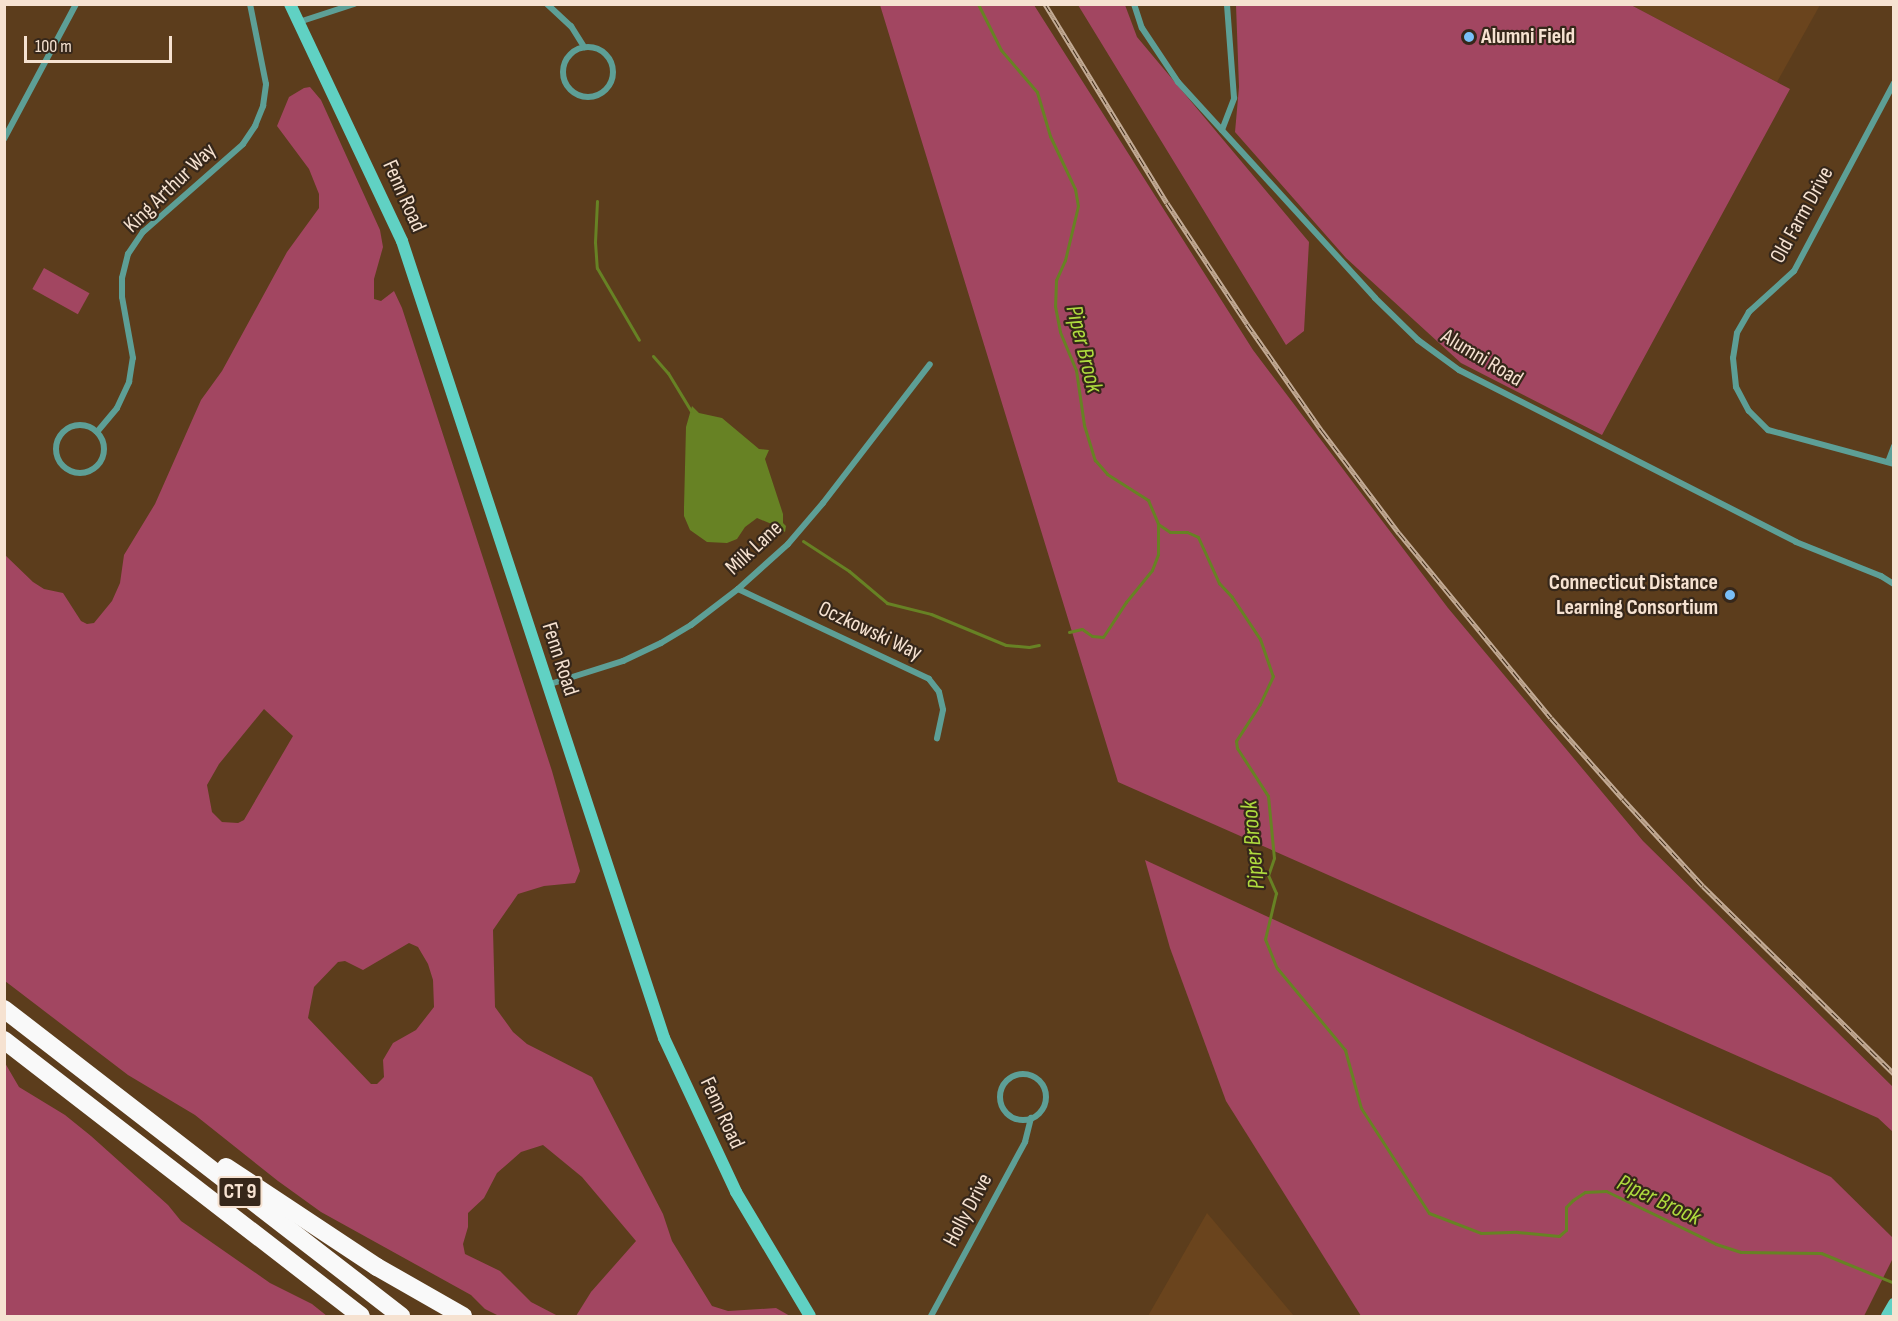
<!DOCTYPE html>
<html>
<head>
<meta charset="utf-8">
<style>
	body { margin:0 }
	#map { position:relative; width:1898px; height:1321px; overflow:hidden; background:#5c3d1c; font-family:"Sofia Sans Condensed",sans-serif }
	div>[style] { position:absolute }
	.built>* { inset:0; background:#6a441d }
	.green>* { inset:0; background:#a24661; transform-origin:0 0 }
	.water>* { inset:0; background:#678224 }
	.stream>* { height:3px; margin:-1.5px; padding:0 1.5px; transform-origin:1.5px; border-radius:1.5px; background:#678224 }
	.street>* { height:6px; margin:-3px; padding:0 3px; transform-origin:3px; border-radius:3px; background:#5d9f96 }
	.street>.ring { margin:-3px; padding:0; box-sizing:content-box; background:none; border:6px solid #5d9f96; border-radius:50% }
	.secondary>* { height:12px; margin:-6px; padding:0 6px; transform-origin:6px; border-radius:6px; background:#60d1c3 }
	.highway>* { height:18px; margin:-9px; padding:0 9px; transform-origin:9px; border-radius:9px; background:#f9f9f9 }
	.rail>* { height:5px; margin-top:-2.5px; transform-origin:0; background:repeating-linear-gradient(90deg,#36271a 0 9px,#c3ab95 0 18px); box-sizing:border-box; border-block:2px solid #c3ab95 }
	.dots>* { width:16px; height:16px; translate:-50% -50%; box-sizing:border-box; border:3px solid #36271a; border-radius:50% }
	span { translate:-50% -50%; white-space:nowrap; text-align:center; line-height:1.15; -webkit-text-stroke:4.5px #36271a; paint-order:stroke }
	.shield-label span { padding:2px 4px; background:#36271a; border:2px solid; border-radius:4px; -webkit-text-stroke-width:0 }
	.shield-label { font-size:21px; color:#f6e2d1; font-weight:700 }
	.poi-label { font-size:22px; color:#f6e2d1; font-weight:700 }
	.left { translate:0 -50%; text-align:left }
	.right { translate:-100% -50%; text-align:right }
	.street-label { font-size:22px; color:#f6e2d1 }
	.water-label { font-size:24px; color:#aedb3e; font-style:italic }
	.frame { position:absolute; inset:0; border:6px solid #f6e2d1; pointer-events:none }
	.scale { position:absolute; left:24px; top:36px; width:148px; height:27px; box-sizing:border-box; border:3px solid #f6e2d1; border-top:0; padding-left:8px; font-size:18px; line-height:21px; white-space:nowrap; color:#f6e2d1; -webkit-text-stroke:4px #36271a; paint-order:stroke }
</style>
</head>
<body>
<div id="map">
	<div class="built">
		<div style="clip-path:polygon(1631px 5px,1820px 5px,1777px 82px)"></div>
		<div style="clip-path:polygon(1207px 1213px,1294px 1316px,1148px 1316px)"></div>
	</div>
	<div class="green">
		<div style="clip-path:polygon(880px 5px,1034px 5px,1253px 350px,1448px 608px,1643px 841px,1893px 1087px,1893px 1132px,1878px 1118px,1118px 782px)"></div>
		<div style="clip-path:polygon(1078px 5px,1125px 5px,1137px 37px,1309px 242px,1304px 331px,1286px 345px)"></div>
		<div style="clip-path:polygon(1236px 5px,1631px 5px,1790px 89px,1602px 435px,1461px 363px,1346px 258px,1235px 132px,1239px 87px)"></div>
		<div style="clip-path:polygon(evenodd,310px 87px,321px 100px,380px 230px,383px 247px,374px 279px,374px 299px,381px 301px,394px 291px,402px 308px,552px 771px,580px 871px,575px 883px,544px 886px,518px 894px,493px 930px,495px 1007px,513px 1032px,527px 1044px,592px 1077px,663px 1214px,672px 1241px,712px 1306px,728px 1311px,776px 1308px,790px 1316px,576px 1316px,591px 1292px,636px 1241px,582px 1177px,543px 1145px,521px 1152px,497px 1173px,484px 1198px,468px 1213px,468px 1227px,463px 1244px,465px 1254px,500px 1271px,531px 1302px,558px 1316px,499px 1316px,485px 1309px,471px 1295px,321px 1212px,278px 1181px,195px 1115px,128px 1075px,5px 981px,5px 555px,33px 582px,44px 589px,63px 593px,81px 621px,87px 624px,94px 623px,112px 601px,120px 583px,124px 555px,155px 504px,201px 400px,222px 371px,287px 252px,319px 208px,319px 194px,309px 169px,277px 126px,289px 97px,304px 88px,310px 87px,264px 709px,293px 736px,244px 820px,238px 823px,222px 822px,212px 812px,207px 785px,219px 764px,264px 709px,310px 87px,409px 943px,418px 947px,428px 964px,433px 980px,434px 1007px,416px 1030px,393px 1043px,383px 1060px,384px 1077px,377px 1084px,371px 1084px,308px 1018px,314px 987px,338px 962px,345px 961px,363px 970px,409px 943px)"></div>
		<div style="left:44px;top:268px;width:52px;height:24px;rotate:29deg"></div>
		<div style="clip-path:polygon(1145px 860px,1831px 1177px,1893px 1238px,1893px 1258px,1864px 1316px,1361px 1316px,1226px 1101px,1170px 948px)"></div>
		<div style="clip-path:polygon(5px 1063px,19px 1087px,65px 1115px,91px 1136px,168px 1205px,181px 1221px,270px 1283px,312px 1304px,327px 1316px,5px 1316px)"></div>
	</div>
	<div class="water">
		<div style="clip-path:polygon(692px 406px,699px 413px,722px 418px,759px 449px,769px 450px,765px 459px,783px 514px,783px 523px,786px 526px,785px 532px,774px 525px,757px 518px,745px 527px,737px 539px,727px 543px,707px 542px,690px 530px,684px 516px,684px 507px,686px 427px)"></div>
	</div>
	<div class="stream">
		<div style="left:978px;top:4px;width:51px;rotate:63.4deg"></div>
		<div style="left:1001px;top:50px;width:55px;rotate:49.4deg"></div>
		<div style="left:1037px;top:92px;width:46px;rotate:73.5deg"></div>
		<div style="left:1050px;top:136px;width:59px;rotate:64.7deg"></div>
		<div style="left:1075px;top:189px;width:17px;rotate:80deg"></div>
		<div style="left:1078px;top:206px;width:56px;rotate:103.5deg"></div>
		<div style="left:1065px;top:260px;width:22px;rotate:114deg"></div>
		<div style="left:1056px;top:280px;width:26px;rotate:92deg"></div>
		<div style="left:1055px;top:306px;width:26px;rotate:79deg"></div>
		<div style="left:1060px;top:332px;width:41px;rotate:67.2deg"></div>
		<div style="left:1076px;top:370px;width:56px;rotate:81.7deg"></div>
		<div style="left:1084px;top:425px;width:37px;rotate:73deg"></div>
		<div style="left:1095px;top:460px;width:18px;rotate:49deg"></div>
		<div style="left:1107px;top:474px;width:49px;rotate:32.4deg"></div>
		<div style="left:1148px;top:500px;width:26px;rotate:67deg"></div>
		<div style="left:1158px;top:524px;width:14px;rotate:34deg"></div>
		<div style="left:1170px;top:532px;width:17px"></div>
		<div style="left:1187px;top:532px;width:12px;rotate:24deg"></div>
		<div style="left:1198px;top:537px;width:51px;rotate:65.5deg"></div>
		<div style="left:1219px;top:583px;width:19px;rotate:47deg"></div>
		<div style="left:1232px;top:597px;width:50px;rotate:56.3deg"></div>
		<div style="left:1260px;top:639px;width:39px;rotate:71deg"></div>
		<div style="left:1273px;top:676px;width:31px;rotate:115deg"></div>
		<div style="left:1260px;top:704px;width:44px;rotate:123deg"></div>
		<div style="left:1236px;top:741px;width:7px;rotate:82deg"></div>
		<div style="left:1237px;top:748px;width:57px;rotate:57.1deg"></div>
		<div style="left:1268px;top:796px;width:62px;rotate:84.5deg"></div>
		<div style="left:1274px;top:858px;width:18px;rotate:109deg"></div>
		<div style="left:1268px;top:875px;width:20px;rotate:66deg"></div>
		<div style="left:1276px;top:893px;width:47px;rotate:103.4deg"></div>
		<div style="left:1265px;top:939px;width:31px;rotate:68deg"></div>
		<div style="left:1277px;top:968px;width:107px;rotate:50.3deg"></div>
		<div style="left:1345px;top:1050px;width:60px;rotate:74.6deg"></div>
		<div style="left:1361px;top:1108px;width:125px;rotate:57.1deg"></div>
		<div style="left:1429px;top:1213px;width:56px;rotate:21deg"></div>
		<div style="left:1481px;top:1233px;width:36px;rotate:-2deg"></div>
		<div style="left:1517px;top:1232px;width:42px;rotate:5.4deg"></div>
		<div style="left:1559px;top:1236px;width:9px;rotate:-41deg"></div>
		<div style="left:1566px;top:1230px;width:23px;rotate:-90deg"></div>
		<div style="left:1566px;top:1207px;width:10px;rotate:-45deg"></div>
		<div style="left:1573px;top:1200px;width:14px;rotate:-34deg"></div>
		<div style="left:1585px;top:1192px;width:21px;rotate:-3deg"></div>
		<div style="left:1606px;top:1191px;width:122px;rotate:25.7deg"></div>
		<div style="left:1716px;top:1244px;width:26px;rotate:18deg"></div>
		<div style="left:1741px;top:1252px;width:80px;rotate:0.7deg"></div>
		<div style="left:1821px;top:1253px;width:79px;rotate:22.3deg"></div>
		<div style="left:597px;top:201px;width:41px;rotate:92.8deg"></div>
		<div style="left:595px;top:242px;width:26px;rotate:86deg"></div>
		<div style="left:597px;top:268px;width:83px;rotate:59.7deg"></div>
		<div style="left:653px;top:356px;width:23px;rotate:49deg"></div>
		<div style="left:668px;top:373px;width:44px;rotate:58.8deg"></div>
		<div style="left:803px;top:541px;width:55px;rotate:33.1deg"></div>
		<div style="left:849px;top:571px;width:50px;rotate:40.1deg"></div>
		<div style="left:887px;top:603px;width:45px;rotate:14deg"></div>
		<div style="left:931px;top:614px;width:81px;rotate:22.5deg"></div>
		<div style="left:1006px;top:645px;width:23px;rotate:5deg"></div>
		<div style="left:1029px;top:647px;width:10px;rotate:-11deg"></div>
		<div style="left:1069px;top:632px;width:13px;rotate:-13deg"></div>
		<div style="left:1082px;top:629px;width:12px;rotate:35deg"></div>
		<div style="left:1092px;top:636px;width:11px;rotate:5deg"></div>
		<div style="left:1103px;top:637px;width:42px;rotate:-56.7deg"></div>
		<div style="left:1126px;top:602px;width:41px;rotate:-50.9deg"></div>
		<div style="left:1152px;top:570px;width:17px;rotate:-69deg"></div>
		<div style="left:1158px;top:554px;width:30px;rotate:-90deg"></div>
	</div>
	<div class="street">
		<div style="left:547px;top:4px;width:33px;rotate:43deg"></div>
		<div style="left:571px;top:26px;width:25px;rotate:58deg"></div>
		<div style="left:1134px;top:4px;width:25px;rotate:72deg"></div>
		<div style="left:1142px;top:28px;width:65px;rotate:56.3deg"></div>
		<div style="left:1178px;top:82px;width:292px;rotate:47.6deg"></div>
		<div style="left:1375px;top:298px;width:60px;rotate:44.3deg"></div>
		<div style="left:1418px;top:340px;width:51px;rotate:36.2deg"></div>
		<div style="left:1459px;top:370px;width:378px;rotate:27deg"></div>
		<div style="left:1796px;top:542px;width:92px;rotate:21.8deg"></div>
		<div style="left:1881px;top:576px;width:15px;rotate:32deg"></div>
		<div style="left:299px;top:22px;width:58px;rotate:-18.1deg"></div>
		<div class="ring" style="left:563px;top:47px;width:44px;height:44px"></div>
		<div style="left:1894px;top:83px;width:213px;rotate:118deg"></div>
		<div style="left:1794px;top:271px;width:61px;rotate:137.7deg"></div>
		<div style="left:1749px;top:312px;width:24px;rotate:120deg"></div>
		<div style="left:1737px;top:333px;width:25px;rotate:99deg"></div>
		<div style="left:1733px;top:358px;width:29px;rotate:84deg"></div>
		<div style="left:1736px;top:387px;width:27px;rotate:62deg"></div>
		<div style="left:1749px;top:411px;width:27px;rotate:45deg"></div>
		<div style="left:1768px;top:430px;width:131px;rotate:15.1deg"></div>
		<div style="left:1222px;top:130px;width:34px;rotate:-69deg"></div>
		<div style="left:1234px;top:98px;width:94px;rotate:-94.3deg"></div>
		<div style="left:4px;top:139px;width:153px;rotate:-61.9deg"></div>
		<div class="ring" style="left:56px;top:425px;width:42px;height:42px"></div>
		<div style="left:97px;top:432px;width:31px;rotate:-50deg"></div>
		<div style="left:117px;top:408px;width:29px;rotate:-65deg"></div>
		<div style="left:129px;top:382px;width:24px;rotate:-81deg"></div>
		<div style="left:133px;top:358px;width:62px;rotate:-100.2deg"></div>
		<div style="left:122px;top:297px;width:19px;rotate:-90deg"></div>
		<div style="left:122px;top:278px;width:25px;rotate:-76deg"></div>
		<div style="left:128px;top:254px;width:27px;rotate:-56deg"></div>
		<div style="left:143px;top:232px;width:133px;rotate:-41.3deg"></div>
		<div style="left:243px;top:144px;width:22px;rotate:-56deg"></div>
		<div style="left:255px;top:126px;width:22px;rotate:-68deg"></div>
		<div style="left:263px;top:106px;width:22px;rotate:-82deg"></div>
		<div style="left:266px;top:84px;width:82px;rotate:-101.3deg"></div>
		<div style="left:1888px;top:462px;width:17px;rotate:-69deg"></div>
		<div style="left:738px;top:589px;width:211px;rotate:25.2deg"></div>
		<div style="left:929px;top:679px;width:16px;rotate:52deg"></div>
		<div style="left:939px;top:692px;width:18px;rotate:77deg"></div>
		<div style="left:943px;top:710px;width:29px;rotate:102deg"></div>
		<div style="left:547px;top:685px;width:80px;rotate:-17.5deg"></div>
		<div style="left:623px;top:661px;width:42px;rotate:-25.3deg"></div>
		<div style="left:661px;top:643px;width:35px;rotate:-31deg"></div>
		<div style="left:691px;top:625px;width:59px;rotate:-37.5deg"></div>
		<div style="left:738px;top:589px;width:67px;rotate:-42deg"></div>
		<div style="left:788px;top:544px;width:54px;rotate:-49.5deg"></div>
		<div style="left:823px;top:503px;width:175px;rotate:-52.4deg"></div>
		<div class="ring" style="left:1000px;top:1074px;width:40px;height:40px"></div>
		<div style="left:931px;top:1316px;width:198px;rotate:-61.6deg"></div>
		<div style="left:1025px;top:1142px;width:25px;rotate:-76deg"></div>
	</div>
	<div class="secondary">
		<div style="left:290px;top:4px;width:262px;rotate:64.7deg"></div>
		<div style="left:402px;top:241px;width:839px;rotate:71.8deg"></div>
		<div style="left:664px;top:1038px;width:170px;rotate:64.9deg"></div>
		<div style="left:736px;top:1192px;width:144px;rotate:59.2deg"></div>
		<div style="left:1887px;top:1316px;width:14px;rotate:-60deg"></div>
	</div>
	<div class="highway">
		<div style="left:4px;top:1009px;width:502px;rotate:37.71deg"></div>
		<div style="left:4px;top:1040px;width:451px;rotate:37.7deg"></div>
		<div style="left:226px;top:1167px;width:181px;rotate:33.5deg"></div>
		<div style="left:377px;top:1267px;width:99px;rotate:29.7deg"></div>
	</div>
	<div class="rail">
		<div style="left:1045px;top:4px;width:233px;rotate:58.5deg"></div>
		<div style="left:1167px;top:203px;width:145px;rotate:56.5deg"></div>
		<div style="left:1247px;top:324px;width:131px;rotate:55deg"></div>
		<div style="left:1322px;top:431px;width:128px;rotate:53deg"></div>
		<div style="left:1399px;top:533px;width:239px;rotate:50.6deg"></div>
		<div style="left:1551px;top:718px;width:108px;rotate:48.4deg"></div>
		<div style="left:1623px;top:799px;width:118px;rotate:47.4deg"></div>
		<div style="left:1703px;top:886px;width:268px;rotate:44.5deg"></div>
	</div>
	<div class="dots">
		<div style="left:1469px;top:37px;background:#79bff8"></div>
		<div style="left:1730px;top:595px;background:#79bff8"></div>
	</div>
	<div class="shield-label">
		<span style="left:240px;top:1192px">CT 9</span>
	</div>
	<div class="poi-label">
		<span class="left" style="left:1481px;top:37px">Alumni Field</span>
		<span class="right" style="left:1718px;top:595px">Connecticut Distance<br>Learning Consortium</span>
	</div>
	<div class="street-label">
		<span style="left:170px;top:188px;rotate:-44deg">King Arthur Way</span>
		<span style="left:404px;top:196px;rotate:66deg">Fenn Road</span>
		<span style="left:1802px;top:215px;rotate:-61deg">Old Farm Drive</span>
		<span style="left:1482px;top:358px;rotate:31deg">Alumni Road</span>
		<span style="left:754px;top:548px;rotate:-43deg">Milk Lane</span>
		<span style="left:870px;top:631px;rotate:25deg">Oczkowski Way</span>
		<span style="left:560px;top:659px;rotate:72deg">Fenn Road</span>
		<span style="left:722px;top:1113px;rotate:65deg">Fenn Road</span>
		<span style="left:968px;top:1210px;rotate:-62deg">Holly Drive</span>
	</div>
	<div class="water-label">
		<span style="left:1084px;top:349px;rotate:76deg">Piper Brook</span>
		<span style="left:1253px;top:845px;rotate:-95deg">Piper Brook</span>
		<span style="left:1659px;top:1200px;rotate:25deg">Piper Brook</span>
	</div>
	<div class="frame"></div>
	<div class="scale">100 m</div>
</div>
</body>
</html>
